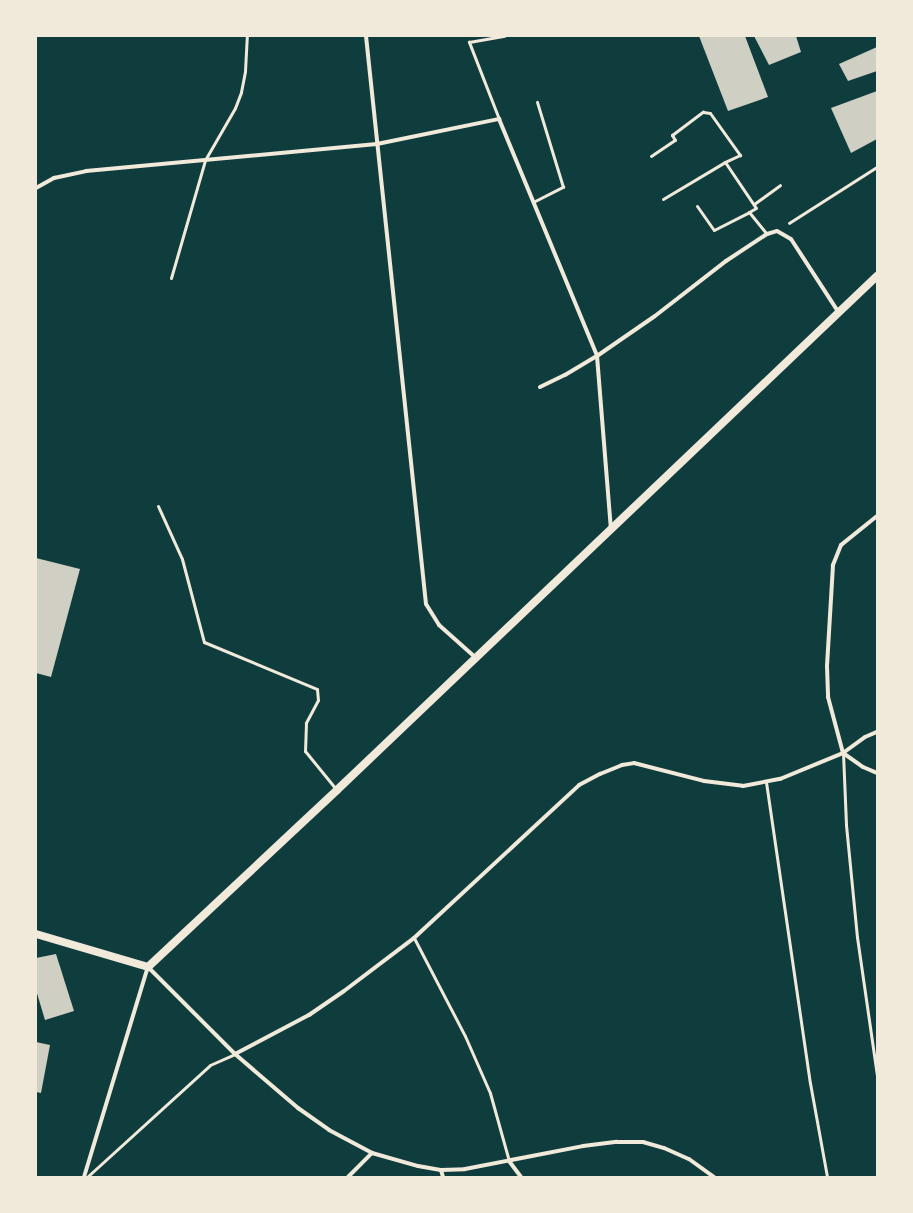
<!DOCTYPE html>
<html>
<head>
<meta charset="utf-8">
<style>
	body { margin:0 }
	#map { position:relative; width:913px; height:1213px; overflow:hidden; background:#0f3d3e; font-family:Rubik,sans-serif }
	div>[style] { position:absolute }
	.building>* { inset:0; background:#cfcfc3 }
	.path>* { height:2.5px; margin:-1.25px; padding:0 1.25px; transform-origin:1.25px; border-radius:1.25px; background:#f1e9da }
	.service>* { height:3px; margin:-1.5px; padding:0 1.5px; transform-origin:1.5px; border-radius:1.5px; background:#f1e9da }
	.minor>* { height:4px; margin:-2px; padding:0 2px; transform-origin:2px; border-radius:2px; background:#f1e9da }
	.secondary>* { height:8px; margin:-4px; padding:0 4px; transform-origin:4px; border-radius:4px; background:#f1e9da }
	span { translate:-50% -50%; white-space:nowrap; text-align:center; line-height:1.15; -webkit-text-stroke:3px #f1e9da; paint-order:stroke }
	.frame { position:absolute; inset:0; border:37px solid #f1e9da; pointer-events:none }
</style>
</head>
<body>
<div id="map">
	<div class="building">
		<div style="clip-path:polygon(699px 36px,745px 36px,768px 97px,728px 111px)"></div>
		<div style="clip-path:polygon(754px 36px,796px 36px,801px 52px,769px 65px)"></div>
		<div style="clip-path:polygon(877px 47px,877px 71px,848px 81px,839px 64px)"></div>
		<div style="clip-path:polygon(877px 91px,877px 139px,851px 153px,831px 108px)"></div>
		<div style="clip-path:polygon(36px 558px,80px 569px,51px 677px,36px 673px)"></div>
		<div style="clip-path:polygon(56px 954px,74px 1011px,45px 1020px,36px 990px,36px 958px)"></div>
		<div style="clip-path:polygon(36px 1042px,50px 1045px,41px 1093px,36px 1092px)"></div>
	</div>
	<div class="path">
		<div style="left:789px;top:223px;width:104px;rotate:-32.5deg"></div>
	</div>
	<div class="service">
		<div style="left:499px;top:119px;width:83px;rotate:-111.3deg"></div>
		<div style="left:469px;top:42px;width:36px;rotate:-10deg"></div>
		<div style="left:651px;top:156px;width:29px;rotate:-34deg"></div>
		<div style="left:675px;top:140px;width:6px;rotate:-121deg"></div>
		<div style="left:672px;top:135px;width:39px;rotate:-37deg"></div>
		<div style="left:703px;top:112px;width:7px;rotate:8deg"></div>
		<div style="left:710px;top:113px;width:52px;rotate:54.5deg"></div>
		<div style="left:740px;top:155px;width:17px;rotate:155deg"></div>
		<div style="left:663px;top:199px;width:72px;rotate:-30.8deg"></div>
		<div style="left:725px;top:162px;width:55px;rotate:56deg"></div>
		<div style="left:756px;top:208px;width:8px;rotate:150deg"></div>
		<div style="left:749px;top:212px;width:28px;rotate:51deg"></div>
		<div style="left:533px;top:202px;width:34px;rotate:-27deg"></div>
		<div style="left:563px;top:187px;width:89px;rotate:-107deg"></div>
		<div style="left:754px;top:204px;width:32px;rotate:-36deg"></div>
		<div style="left:697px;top:206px;width:29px;rotate:55deg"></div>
		<div style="left:714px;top:230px;width:39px;rotate:-27deg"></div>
		<div style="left:171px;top:278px;width:123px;rotate:-73.9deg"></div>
		<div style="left:205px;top:160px;width:60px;rotate:-60deg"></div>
		<div style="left:235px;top:108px;width:17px;rotate:-69deg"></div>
		<div style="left:241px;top:92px;width:21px;rotate:-79deg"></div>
		<div style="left:245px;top:71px;width:35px;rotate:-87deg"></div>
		<div style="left:158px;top:506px;width:58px;rotate:65.6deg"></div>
		<div style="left:182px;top:559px;width:86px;rotate:75.2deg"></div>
		<div style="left:204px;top:642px;width:122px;rotate:22.6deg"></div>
		<div style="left:317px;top:689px;width:11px;rotate:85deg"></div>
		<div style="left:318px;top:700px;width:26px;rotate:118deg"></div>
		<div style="left:306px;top:723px;width:28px;rotate:92deg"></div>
		<div style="left:305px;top:751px;width:49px;rotate:50.8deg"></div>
		<div style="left:843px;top:753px;width:72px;rotate:87.6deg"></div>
		<div style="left:846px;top:825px;width:113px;rotate:84.4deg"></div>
		<div style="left:857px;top:937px;width:139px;rotate:81.8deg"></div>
		<div style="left:766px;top:782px;width:304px;rotate:81.7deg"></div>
		<div style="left:810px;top:1083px;width:96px;rotate:79.7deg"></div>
		<div style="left:414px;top:938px;width:110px;rotate:62.5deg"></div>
		<div style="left:465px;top:1036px;width:62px;rotate:66.3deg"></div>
		<div style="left:490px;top:1093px;width:71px;rotate:74.4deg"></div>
		<div style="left:87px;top:1177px;width:166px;rotate:-42.3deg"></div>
		<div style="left:210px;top:1065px;width:27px;rotate:-24deg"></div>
	</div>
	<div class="minor">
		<div style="left:366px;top:36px;width:571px;rotate:83.97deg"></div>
		<div style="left:426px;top:604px;width:25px;rotate:58deg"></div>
		<div style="left:439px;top:625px;width:50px;rotate:41.7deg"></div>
		<div style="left:36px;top:188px;width:21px;rotate:-29deg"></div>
		<div style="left:54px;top:178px;width:33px;rotate:-12deg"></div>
		<div style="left:86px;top:171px;width:292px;rotate:-5.3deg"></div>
		<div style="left:377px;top:144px;width:125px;rotate:-11.6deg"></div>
		<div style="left:499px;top:119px;width:256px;rotate:67.5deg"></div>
		<div style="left:597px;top:356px;width:174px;rotate:85.4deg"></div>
		<div style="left:540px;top:387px;width:28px;rotate:-26deg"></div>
		<div style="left:565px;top:375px;width:37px;rotate:-31deg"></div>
		<div style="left:597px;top:356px;width:70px;rotate:-34.6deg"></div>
		<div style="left:655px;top:316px;width:90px;rotate:-37.8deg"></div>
		<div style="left:726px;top:261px;width:49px;rotate:-33.4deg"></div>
		<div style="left:767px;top:234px;width:10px;rotate:-17deg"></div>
		<div style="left:777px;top:231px;width:16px;rotate:30deg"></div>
		<div style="left:791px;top:239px;width:88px;rotate:57deg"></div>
		<div style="left:877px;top:516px;width:46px;rotate:141.1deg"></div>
		<div style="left:841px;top:545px;width:22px;rotate:112deg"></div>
		<div style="left:833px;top:565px;width:101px;rotate:93.4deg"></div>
		<div style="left:827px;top:666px;width:31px;rotate:88deg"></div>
		<div style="left:828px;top:697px;width:58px;rotate:75deg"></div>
		<div style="left:843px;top:753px;width:24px;rotate:35deg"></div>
		<div style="left:863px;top:767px;width:15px;rotate:23deg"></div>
		<div style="left:235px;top:1054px;width:84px;rotate:-27.8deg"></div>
		<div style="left:309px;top:1015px;width:42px;rotate:-34.4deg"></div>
		<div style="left:344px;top:991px;width:88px;rotate:-37.1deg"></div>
		<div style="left:414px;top:938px;width:225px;rotate:-42.8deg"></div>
		<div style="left:579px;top:785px;width:24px;rotate:-28deg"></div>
		<div style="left:600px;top:774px;width:24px;rotate:-22deg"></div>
		<div style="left:622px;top:765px;width:12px;rotate:-9deg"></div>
		<div style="left:634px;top:763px;width:72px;rotate:14.4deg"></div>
		<div style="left:704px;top:781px;width:39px;rotate:7deg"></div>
		<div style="left:743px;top:786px;width:38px;rotate:-11deg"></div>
		<div style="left:780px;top:779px;width:68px;rotate:-22.4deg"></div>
		<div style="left:843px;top:753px;width:27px;rotate:-36deg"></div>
		<div style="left:865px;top:737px;width:13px;rotate:-23deg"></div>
		<div style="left:509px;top:1161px;width:20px;rotate:53deg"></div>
		<div style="left:441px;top:1170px;width:7px;rotate:74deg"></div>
		<div style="left:84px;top:1177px;width:220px;rotate:-73.1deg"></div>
		<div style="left:148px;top:967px;width:123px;rotate:45deg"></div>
		<div style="left:235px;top:1054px;width:83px;rotate:40.6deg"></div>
		<div style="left:298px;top:1108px;width:38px;rotate:35deg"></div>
		<div style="left:329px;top:1130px;width:49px;rotate:28.1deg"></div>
		<div style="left:372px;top:1153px;width:48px;rotate:15.8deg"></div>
		<div style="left:418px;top:1166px;width:23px;rotate:10deg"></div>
		<div style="left:441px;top:1170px;width:24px;rotate:-2deg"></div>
		<div style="left:465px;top:1169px;width:120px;rotate:-11deg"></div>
		<div style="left:583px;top:1146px;width:34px;rotate:-7deg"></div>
		<div style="left:617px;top:1142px;width:26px"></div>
		<div style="left:643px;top:1142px;width:22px;rotate:16deg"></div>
		<div style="left:664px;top:1148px;width:27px;rotate:24deg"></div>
		<div style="left:689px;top:1159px;width:31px;rotate:36deg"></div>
		<div style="left:348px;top:1177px;width:34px;rotate:-45deg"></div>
	</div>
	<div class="secondary">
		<div style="left:36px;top:934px;width:117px;rotate:16.4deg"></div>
		<div style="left:148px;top:967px;width:259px;rotate:-43.1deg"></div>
		<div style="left:337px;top:790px;width:746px;rotate:-43.59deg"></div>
	</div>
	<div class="frame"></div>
</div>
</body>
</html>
